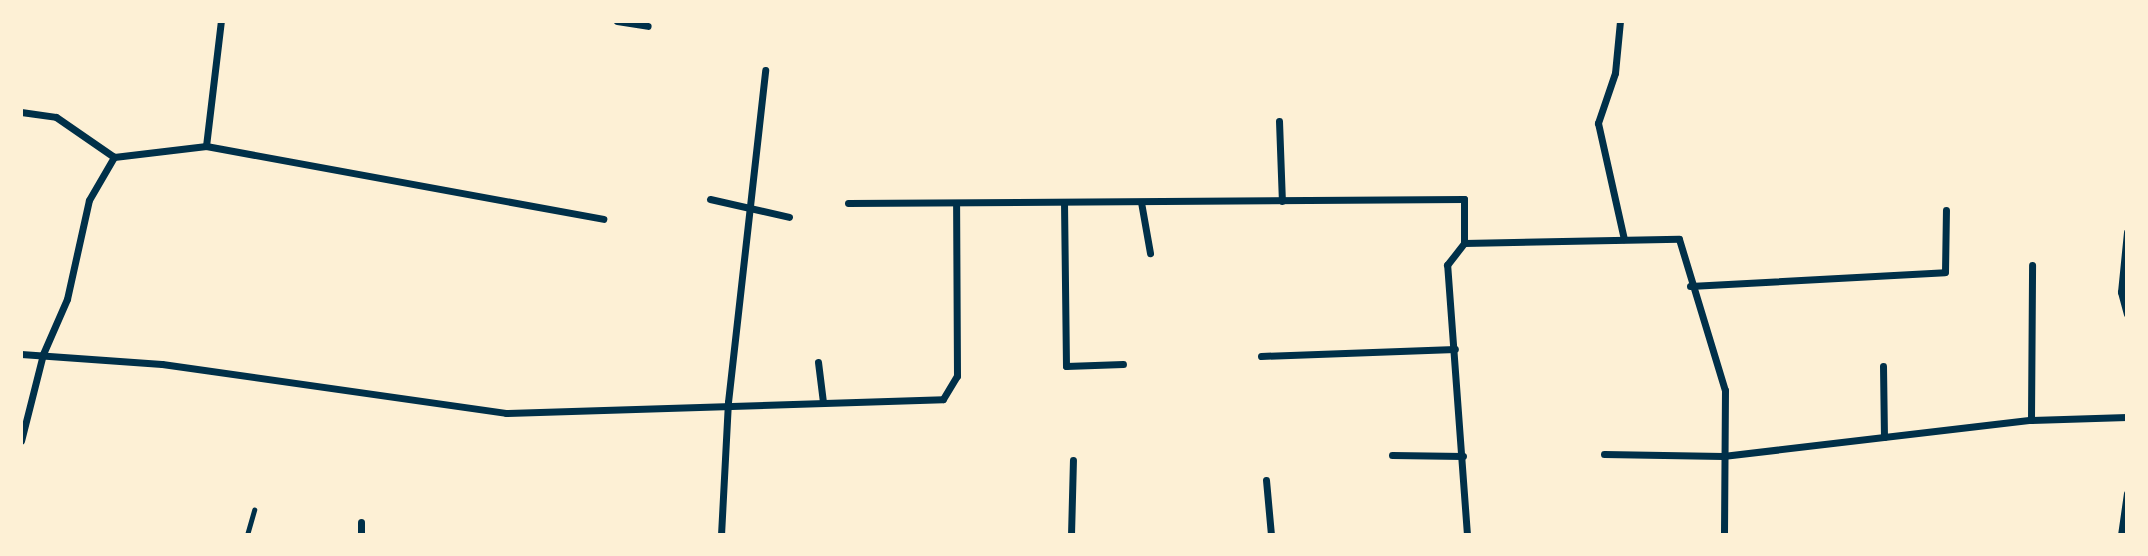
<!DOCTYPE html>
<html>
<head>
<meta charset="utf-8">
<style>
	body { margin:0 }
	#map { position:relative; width:2148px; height:556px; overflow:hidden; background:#fdf0d5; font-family:"Asap Condensed",sans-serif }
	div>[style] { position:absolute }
	.path>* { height:4.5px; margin:-2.25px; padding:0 2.25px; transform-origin:2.25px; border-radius:2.25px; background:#003049 }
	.minor>* { height:7px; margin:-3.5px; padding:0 3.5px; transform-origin:3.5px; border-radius:3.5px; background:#003049 }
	span { translate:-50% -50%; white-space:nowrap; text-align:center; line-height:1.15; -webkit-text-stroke:5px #fdf0d5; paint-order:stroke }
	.frame { position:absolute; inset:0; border:23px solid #fdf0d5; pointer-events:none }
</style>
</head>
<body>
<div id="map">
	<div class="path">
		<div style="left:247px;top:535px;width:26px;rotate:-74deg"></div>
	</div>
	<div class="minor">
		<div style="left:617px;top:21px;width:31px;rotate:9deg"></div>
		<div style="left:1620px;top:21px;width:52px;rotate:95.5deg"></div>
		<div style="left:1615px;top:73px;width:53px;rotate:108.8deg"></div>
		<div style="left:1598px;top:123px;width:119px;rotate:77.4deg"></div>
		<div style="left:21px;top:112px;width:35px;rotate:8deg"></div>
		<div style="left:56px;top:117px;width:70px;rotate:34.6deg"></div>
		<div style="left:114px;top:157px;width:93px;rotate:-6.8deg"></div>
		<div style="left:206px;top:146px;width:404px;rotate:10.4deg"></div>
		<div style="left:1279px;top:121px;width:80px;rotate:87.9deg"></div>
		<div style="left:206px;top:146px;width:126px;rotate:-83.2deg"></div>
		<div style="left:710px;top:199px;width:81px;rotate:12.8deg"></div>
		<div style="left:1064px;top:202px;width:164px;rotate:89.3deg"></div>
		<div style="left:1066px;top:366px;width:57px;rotate:-2deg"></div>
		<div style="left:1141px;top:202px;width:52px;rotate:80deg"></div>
		<div style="left:848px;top:203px;width:616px;rotate:-0.37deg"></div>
		<div style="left:1464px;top:199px;width:44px;rotate:90deg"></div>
		<div style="left:2127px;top:232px;width:60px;rotate:95.7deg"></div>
		<div style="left:2121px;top:292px;width:23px;rotate:75deg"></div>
		<div style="left:1690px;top:286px;width:255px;rotate:-3.1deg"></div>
		<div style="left:1945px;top:272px;width:62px;rotate:-89.1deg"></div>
		<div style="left:21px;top:354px;width:141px;rotate:4.1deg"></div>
		<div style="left:162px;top:364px;width:347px;rotate:8.1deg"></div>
		<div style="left:506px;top:413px;width:437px;rotate:-1.8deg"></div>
		<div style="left:943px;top:399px;width:27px;rotate:-59deg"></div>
		<div style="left:957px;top:376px;width:173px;rotate:-90.3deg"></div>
		<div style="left:1261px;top:356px;width:194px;rotate:-2.1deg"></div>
		<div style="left:818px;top:362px;width:40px;rotate:82.9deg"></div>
		<div style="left:1883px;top:366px;width:71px;rotate:89.2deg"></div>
		<div style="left:2031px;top:420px;width:155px;rotate:-89.6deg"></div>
		<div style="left:21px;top:441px;width:90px;rotate:-75.8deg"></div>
		<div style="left:43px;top:354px;width:60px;rotate:-66.4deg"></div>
		<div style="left:67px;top:299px;width:101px;rotate:-77.5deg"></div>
		<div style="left:89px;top:200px;width:50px;rotate:-59.8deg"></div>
		<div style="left:1604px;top:454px;width:119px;rotate:1deg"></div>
		<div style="left:1723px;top:456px;width:310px;rotate:-6.7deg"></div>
		<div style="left:2031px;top:420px;width:96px;rotate:-1.8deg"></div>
		<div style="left:1392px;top:455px;width:71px;rotate:0.8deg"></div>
		<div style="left:1266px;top:480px;width:55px;rotate:84.8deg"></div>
		<div style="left:361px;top:535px;width:13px;rotate:-90deg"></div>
		<div style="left:721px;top:535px;width:133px;rotate:-87deg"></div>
		<div style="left:728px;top:402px;width:334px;rotate:-83.6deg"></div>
		<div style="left:1071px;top:535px;width:75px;rotate:-88.5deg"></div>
		<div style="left:1467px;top:535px;width:271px;rotate:-94.2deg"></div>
		<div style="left:1447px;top:265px;width:28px;rotate:-52deg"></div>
		<div style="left:1464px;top:243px;width:215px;rotate:-1.1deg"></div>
		<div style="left:1679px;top:239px;width:158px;rotate:73.1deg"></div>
		<div style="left:1725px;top:390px;width:145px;rotate:90.4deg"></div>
		<div style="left:2121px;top:535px;width:42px;rotate:-81.9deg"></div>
	</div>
	<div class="frame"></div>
</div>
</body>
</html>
